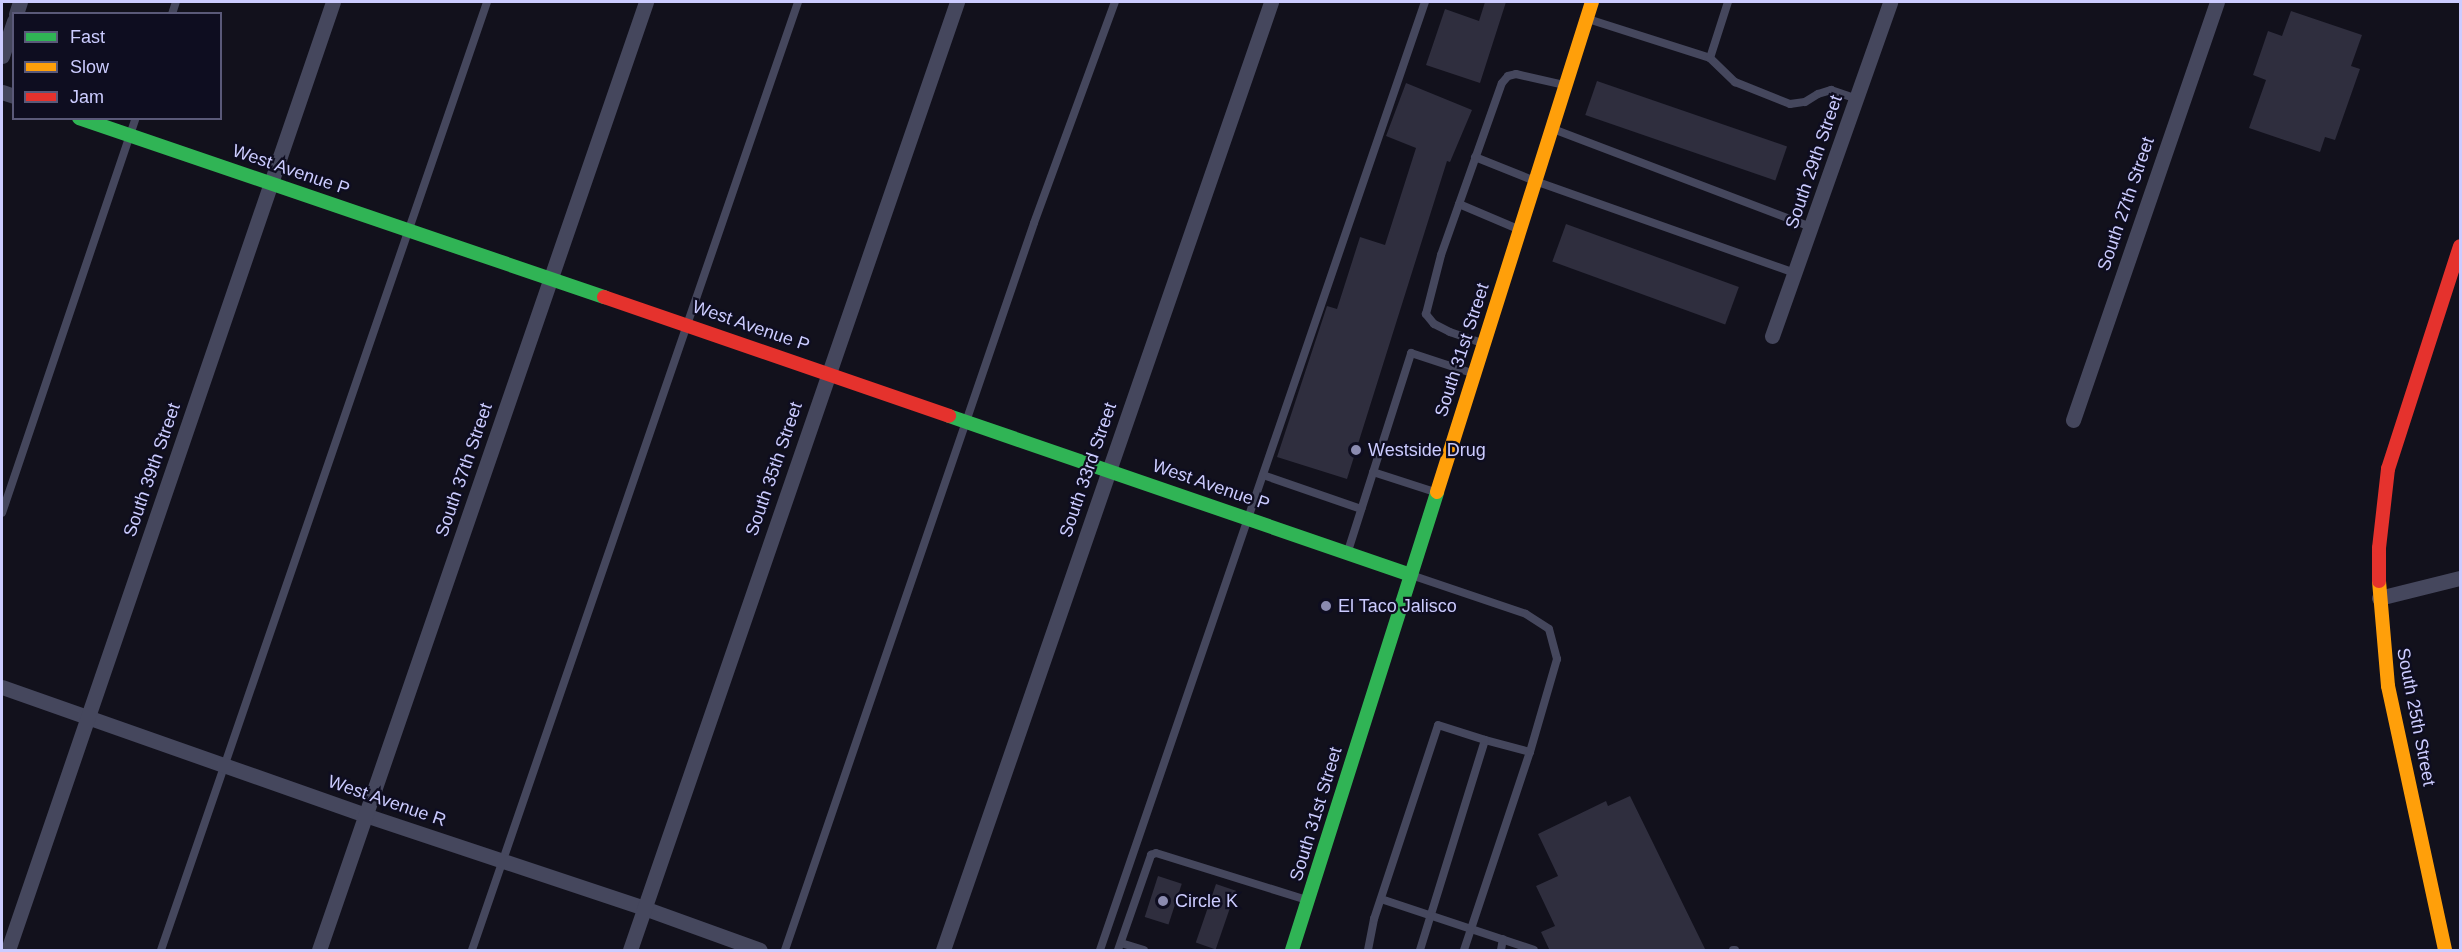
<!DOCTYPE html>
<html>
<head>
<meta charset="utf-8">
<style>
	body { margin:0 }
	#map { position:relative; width:2462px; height:952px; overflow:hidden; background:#12111c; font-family:Helvetica,sans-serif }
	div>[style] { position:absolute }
	.building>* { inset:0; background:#2f2e3e; transform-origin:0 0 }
	.lane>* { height:8px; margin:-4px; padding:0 4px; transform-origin:4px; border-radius:4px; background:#45475d }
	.street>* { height:15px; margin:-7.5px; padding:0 7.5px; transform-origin:7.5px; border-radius:7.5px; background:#45475d }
	.fast>* { height:14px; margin:-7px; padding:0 7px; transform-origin:7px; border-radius:7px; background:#30b455 }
	.slow>* { height:14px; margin:-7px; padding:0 7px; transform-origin:7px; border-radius:7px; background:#ff9f0a }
	.jam>* { height:14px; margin:-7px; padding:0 7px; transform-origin:7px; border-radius:7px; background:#e5322d }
	.dots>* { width:16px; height:16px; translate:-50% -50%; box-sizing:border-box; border:3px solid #0e0d20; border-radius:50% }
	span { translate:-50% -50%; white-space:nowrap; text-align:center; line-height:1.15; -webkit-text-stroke:4.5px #0e0d20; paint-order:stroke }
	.street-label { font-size:18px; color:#ccf }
	.poi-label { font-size:18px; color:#ccf }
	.left { translate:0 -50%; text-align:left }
	.frame { position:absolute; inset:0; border:3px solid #ccf; pointer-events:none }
	.legend { position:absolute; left:12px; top:12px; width:210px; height:108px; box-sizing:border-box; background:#0e0d20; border:2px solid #5a5979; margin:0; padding:8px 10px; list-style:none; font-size:18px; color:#ccf }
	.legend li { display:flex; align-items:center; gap:12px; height:30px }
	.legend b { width:30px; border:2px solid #5a5979 }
</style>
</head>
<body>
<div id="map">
	<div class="building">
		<div style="clip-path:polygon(1485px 2px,1506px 2px,1480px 83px,1426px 65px,1445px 9px,1479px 21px)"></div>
		<div style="clip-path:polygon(2291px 11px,2362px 35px,2351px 66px,2360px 69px,2335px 140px,2325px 137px,2320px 152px,2249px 128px,2266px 80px,2253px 75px,2268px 31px,2282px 36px)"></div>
		<div style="left:1597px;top:81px;width:201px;height:36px;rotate:19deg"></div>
		<div style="clip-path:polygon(1406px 83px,1472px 110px,1450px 162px,1447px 161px,1347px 479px,1277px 457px,1327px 306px,1337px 309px,1360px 237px,1385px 245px,1416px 148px,1386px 136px)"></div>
		<div style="left:1566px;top:224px;width:184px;height:40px;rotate:20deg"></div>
		<div style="clip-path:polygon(1630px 796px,1706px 951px,1550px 951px,1541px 932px,1555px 926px,1536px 886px,1558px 876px,1538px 834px,1606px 801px,1608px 806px)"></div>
		<div style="left:1158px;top:876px;width:25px;height:43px;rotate:18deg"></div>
		<div style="left:1216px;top:884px;width:21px;height:62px;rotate:19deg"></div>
	</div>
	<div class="lane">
		<div style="left:172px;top:14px;width:13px;rotate:-72deg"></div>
		<div style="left:1588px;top:19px;width:128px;rotate:17.7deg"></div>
		<div style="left:1710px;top:58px;width:59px;rotate:-72.2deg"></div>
		<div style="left:1710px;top:58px;width:35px;rotate:44deg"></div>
		<div style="left:1735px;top:82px;width:59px;rotate:21.8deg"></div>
		<div style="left:1790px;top:104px;width:15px;rotate:-8deg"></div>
		<div style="left:1805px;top:102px;width:15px;rotate:-32deg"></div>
		<div style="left:1818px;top:94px;width:14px;rotate:-17deg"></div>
		<div style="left:1831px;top:90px;width:28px;rotate:19deg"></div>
		<div style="left:1553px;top:129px;width:276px;rotate:20.8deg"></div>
		<div style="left:1475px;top:157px;width:65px;rotate:21.8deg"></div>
		<div style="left:1535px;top:181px;width:276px;rotate:19.5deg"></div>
		<div style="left:1459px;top:204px;width:64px;rotate:23deg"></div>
		<div style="left:1482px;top:343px;width:34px;rotate:-161deg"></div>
		<div style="left:1450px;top:332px;width:18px;rotate:-153deg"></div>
		<div style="left:1434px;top:324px;width:13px;rotate:-129deg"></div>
		<div style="left:1426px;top:314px;width:61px;rotate:-75.7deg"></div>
		<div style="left:1441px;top:255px;width:182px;rotate:-70.5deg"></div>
		<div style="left:1502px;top:83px;width:9px;rotate:-49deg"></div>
		<div style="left:1508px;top:76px;width:8px;rotate:-14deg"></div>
		<div style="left:1516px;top:74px;width:49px;rotate:12.9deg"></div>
		<div style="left:1373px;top:472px;width:65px;rotate:17.9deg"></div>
		<div style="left:1263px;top:475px;width:104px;rotate:19.1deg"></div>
		<div style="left:2px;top:513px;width:417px;rotate:-71.3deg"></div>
		<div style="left:1348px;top:551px;width:208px;rotate:-72.3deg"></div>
		<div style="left:1411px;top:353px;width:64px;rotate:18.2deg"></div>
		<div style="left:1411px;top:575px;width:121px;rotate:18.7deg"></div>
		<div style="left:1526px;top:614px;width:27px;rotate:33deg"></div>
		<div style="left:1549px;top:629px;width:31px;rotate:75deg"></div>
		<div style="left:1557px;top:659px;width:97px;rotate:106.2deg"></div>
		<div style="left:1530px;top:752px;width:47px;rotate:-165.1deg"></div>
		<div style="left:1485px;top:740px;width:220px;rotate:107.2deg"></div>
		<div style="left:1381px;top:899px;width:161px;rotate:18.4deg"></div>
		<div style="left:1121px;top:943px;width:24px;rotate:17deg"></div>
		<div style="left:161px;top:950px;width:1002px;rotate:-71.02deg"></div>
		<div style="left:472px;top:950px;width:1002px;rotate:-71.02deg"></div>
		<div style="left:785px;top:950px;width:768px;rotate:-71.09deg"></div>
		<div style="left:1034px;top:223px;width:235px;rotate:-69.9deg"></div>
		<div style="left:1100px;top:950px;width:1002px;rotate:-71.08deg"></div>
		<div style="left:1118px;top:950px;width:101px;rotate:-70.8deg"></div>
		<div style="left:1151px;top:855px;width:5px;rotate:-22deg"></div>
		<div style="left:1156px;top:853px;width:158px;rotate:17.3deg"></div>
		<div style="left:1368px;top:950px;width:32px;rotate:-79deg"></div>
		<div style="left:1374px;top:919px;width:204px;rotate:-71.7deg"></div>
		<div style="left:1438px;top:725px;width:49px;rotate:17.7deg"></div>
		<div style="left:1464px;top:950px;width:209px;rotate:-71.6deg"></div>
		<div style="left:1501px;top:950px;width:11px;rotate:-80deg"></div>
		<div style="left:1733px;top:950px;width:2px"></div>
	</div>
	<div class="street">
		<div style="left:16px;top:14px;width:13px;rotate:-72deg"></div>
		<div style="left:2px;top:56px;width:37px;rotate:-71deg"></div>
		<div style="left:2px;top:92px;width:13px;rotate:18deg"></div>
		<div style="left:1772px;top:336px;width:354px;rotate:-70.5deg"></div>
		<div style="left:2073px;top:420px;width:442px;rotate:-71deg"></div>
		<div style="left:2379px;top:598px;width:83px;rotate:-13.9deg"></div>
		<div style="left:2px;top:687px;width:385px;rotate:19.4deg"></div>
		<div style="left:365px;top:815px;width:294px;rotate:18.4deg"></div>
		<div style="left:644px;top:908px;width:123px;rotate:19.9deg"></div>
		<div style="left:8px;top:950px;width:1002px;rotate:-71.08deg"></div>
		<div style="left:319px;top:950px;width:1003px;rotate:-70.97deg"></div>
		<div style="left:630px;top:950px;width:1003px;rotate:-70.97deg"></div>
		<div style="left:943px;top:950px;width:1003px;rotate:-70.91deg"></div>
	</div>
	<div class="fast">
		<div style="left:79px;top:118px;width:555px;rotate:18.83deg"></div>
		<div style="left:949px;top:416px;width:488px;rotate:19deg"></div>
		<div style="left:1292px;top:950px;width:480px;rotate:-72.4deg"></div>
	</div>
	<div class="slow">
		<div style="left:1437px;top:492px;width:514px;rotate:-72.45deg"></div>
		<div style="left:2379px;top:581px;width:105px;rotate:85.1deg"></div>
		<div style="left:2388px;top:686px;width:270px;rotate:77.8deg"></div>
	</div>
	<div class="jam">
		<div style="left:604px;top:297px;width:365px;rotate:19deg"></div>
		<div style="left:2379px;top:581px;width:33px;rotate:-90deg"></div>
		<div style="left:2379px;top:548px;width:80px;rotate:-83.5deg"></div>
		<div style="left:2388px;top:469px;width:234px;rotate:-72.1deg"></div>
	</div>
	<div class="dots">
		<div style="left:1356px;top:450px;background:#8b8bb0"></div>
		<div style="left:1326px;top:606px;background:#8b8bb0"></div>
		<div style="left:1163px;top:901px;background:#8b8bb0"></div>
	</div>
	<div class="street-label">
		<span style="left:1814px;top:162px;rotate:-71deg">South 29th Street</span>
		<span style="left:291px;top:170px;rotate:19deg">West Avenue P</span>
		<span style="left:2126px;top:204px;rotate:-71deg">South 27th Street</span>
		<span style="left:751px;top:326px;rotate:19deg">West Avenue P</span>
		<span style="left:1462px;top:350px;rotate:-72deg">South 31st Street</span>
		<span style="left:774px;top:469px;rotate:-71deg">South 35th Street</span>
		<span style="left:152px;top:470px;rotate:-71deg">South 39th Street</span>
		<span style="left:464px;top:470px;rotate:-71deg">South 37th Street</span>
		<span style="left:1088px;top:470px;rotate:-71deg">South 33rd Street</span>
		<span style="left:1211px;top:485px;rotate:19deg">West Avenue P</span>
		<span style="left:2416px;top:717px;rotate:79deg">South 25th Street</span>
		<span style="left:387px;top:801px;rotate:19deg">West Avenue R</span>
		<span style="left:1316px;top:814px;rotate:-73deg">South 31st Street</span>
	</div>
	<div class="poi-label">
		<span class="left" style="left:1368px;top:450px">Westside Drug</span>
		<span class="left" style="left:1338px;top:606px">El Taco Jalisco</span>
		<span class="left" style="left:1175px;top:901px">Circle K</span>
	</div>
	<div class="frame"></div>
	<ul class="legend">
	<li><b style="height:8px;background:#30b455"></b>Fast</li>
	<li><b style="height:8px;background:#ff9f0a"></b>Slow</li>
	<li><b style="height:8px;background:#e5322d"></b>Jam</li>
	</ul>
</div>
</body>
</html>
